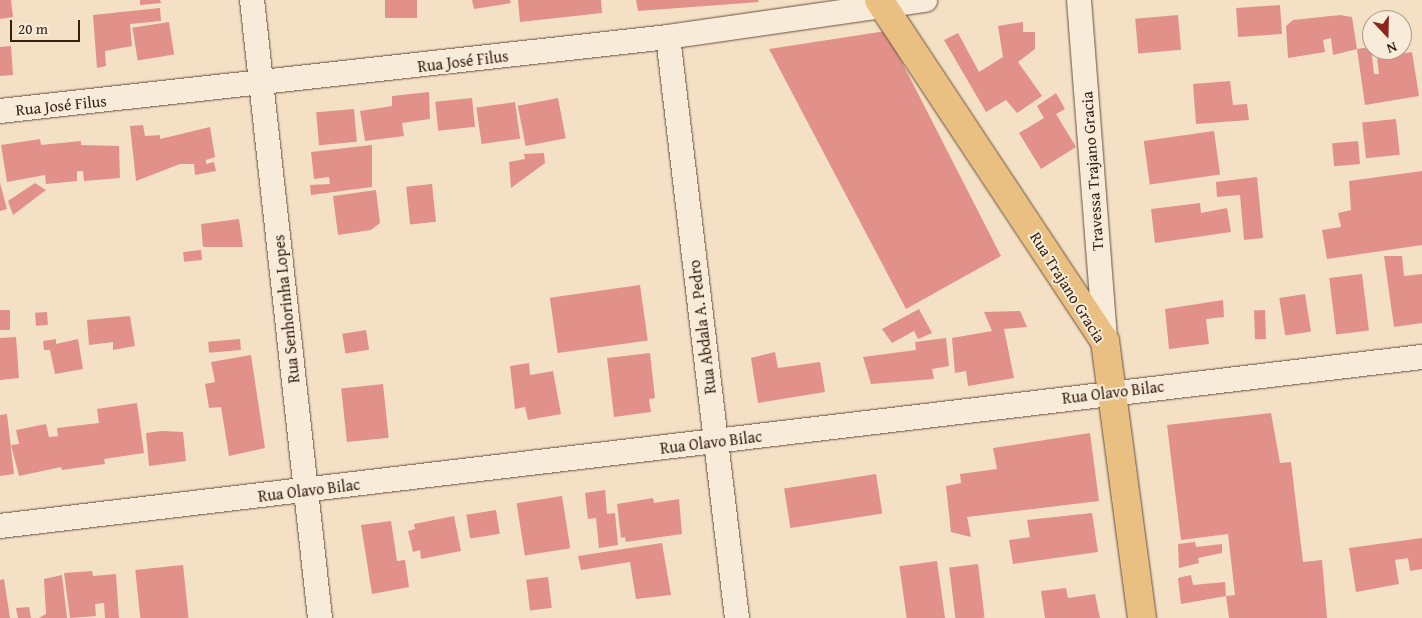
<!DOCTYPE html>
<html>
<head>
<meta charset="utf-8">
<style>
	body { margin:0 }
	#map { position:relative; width:1422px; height:618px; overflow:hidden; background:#f4e0c4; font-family:"Gentium Book Plus",serif }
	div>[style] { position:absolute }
	.building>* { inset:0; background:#e2918a; transform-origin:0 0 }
	.roads { filter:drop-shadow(0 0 1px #654f3c) drop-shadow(0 0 1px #654f3c) }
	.minor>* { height:24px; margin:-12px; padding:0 12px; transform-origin:12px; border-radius:12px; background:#f8ebd9 }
	.major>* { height:28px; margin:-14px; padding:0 14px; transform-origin:14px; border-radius:14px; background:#eac082 }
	span { translate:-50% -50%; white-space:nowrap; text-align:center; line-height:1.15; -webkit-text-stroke:4px #f8ebd9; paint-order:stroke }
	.street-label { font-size:16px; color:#351f0e }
	.north { position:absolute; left:1362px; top:10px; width:50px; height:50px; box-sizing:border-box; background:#f8ebd9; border:1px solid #a98; border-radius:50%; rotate:159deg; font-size:14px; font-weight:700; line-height:20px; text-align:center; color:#351f0e }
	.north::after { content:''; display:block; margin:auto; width:18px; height:22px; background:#8f2418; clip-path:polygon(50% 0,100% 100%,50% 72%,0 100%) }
	.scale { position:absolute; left:10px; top:20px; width:70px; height:22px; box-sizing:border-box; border:2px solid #351f0e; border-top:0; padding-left:6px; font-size:15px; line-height:18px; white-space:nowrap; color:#351f0e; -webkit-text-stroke:4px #f8ebd9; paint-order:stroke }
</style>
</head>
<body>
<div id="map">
	<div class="building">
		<div style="clip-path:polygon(0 0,11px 0,13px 17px,0 19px)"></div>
		<div style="clip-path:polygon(140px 0,160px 0,161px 3px,140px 5px)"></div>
		<div style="left:385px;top:0;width:32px;height:18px"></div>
		<div style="clip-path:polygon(472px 0,510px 0,511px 3px,474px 9px)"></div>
		<div style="clip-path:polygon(518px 0,601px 0,602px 13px,520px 22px)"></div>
		<div style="clip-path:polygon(636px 0,758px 0,759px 2px,638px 11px)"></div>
		<div style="left:1280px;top:5px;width:29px;height:44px;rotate:86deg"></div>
		<div style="clip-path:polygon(160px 8px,161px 21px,130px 24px,132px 46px,105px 51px,106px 66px,97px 68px,93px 15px)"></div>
		<div style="left:1178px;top:15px;width:35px;height:43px;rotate:85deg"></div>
		<div style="clip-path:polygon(1340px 15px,1352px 17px,1357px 49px,1371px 47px,1374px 74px,1379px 74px,1377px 58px,1412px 52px,1419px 96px,1365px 105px,1357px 49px,1333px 55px,1331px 38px,1323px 40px,1325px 52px,1288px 58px,1286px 26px,1293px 20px)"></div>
		<div style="left:169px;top:22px;width:33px;height:37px;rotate:81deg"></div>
		<div style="clip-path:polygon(1023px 22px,1023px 32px,1035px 32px,1035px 49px,1018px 62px,1042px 96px,1017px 113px,1006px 100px,986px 112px,944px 40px,958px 33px,979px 72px,1003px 57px,998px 26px)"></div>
		<div style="clip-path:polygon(886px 31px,1001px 256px,906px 309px,769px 49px)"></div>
		<div style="clip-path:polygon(11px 46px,13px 75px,0 76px,0 47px)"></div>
		<div style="clip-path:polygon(1230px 81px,1233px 105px,1247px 104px,1249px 120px,1196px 124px,1193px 84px)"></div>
		<div style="clip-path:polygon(429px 92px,430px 119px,402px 123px,404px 136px,365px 141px,360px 111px,392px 106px,392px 96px)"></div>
		<div style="clip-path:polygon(1056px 93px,1065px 109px,1056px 114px,1076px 147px,1041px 169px,1019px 133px,1044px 118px,1037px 106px)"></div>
		<div style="left:472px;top:98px;width:29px;height:37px;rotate:84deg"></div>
		<div style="left:558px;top:98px;width:41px;height:41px;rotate:79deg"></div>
		<div style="left:515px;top:102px;width:37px;height:39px;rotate:82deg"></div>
		<div style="left:354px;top:109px;width:33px;height:38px;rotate:85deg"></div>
		<div style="left:1396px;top:119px;width:36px;height:34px;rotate:84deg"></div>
		<div style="clip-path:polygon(143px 125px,145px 136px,160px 135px,160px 139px,210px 127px,215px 157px,206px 160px,206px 164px,214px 162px,216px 171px,195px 175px,194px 164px,180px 164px,136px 181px,130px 126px)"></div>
		<div style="left:1214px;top:131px;width:44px;height:71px;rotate:82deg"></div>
		<div style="clip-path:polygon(40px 139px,41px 145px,81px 141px,81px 145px,119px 146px,120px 178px,84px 181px,83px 171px,77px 171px,77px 181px,46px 184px,45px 175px,7px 182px,1px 145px)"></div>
		<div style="left:1358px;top:141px;width:23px;height:26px;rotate:85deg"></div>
		<div style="clip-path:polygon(372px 145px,372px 187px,311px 195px,310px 185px,330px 184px,329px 177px,314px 179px,311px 152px)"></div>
		<div style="clip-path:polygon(544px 153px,545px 163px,511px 188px,509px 162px,525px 159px,524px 154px)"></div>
		<div style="clip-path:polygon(1422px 171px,1422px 245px,1327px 259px,1322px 230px,1341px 227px,1338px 213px,1351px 210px,1349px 181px)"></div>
		<div style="clip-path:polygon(1257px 177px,1263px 238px,1244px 240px,1240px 195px,1217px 197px,1216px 182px)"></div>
		<div style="clip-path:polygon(0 183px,7px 209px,0 211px)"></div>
		<div style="clip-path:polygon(35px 183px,46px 190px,13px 215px,8px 201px)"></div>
		<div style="left:432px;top:184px;width:38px;height:26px;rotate:84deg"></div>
		<div style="clip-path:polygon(376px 190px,380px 223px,371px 230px,338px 235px,333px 196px)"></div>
		<div style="clip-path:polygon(1200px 203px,1201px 213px,1227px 208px,1231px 232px,1155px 243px,1151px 209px)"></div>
		<div style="clip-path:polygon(239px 219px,243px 247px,203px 247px,201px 224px)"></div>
		<div style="left:201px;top:250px;width:10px;height:18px;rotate:84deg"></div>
		<div style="clip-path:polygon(1384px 256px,1402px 256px,1404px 276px,1422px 274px,1422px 323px,1394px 327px)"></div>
		<div style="left:1362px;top:274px;width:57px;height:33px;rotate:83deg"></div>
		<div style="left:640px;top:285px;width:56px;height:91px;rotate:82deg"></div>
		<div style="left:1305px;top:294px;width:38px;height:26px;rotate:81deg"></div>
		<div style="clip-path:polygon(1223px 300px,1224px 317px,1206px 319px,1209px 344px,1169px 349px,1165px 309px)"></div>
		<div style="clip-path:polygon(919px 309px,932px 333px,918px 339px,914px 331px,892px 343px,882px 329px)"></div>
		<div style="left:0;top:310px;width:10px;height:20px"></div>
		<div style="left:1265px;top:310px;width:29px;height:11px;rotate:88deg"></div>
		<div style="clip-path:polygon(1020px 311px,1027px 327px,1004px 329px,1014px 378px,968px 386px,966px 371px,955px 373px,952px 338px,992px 331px,984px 312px)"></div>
		<div style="left:47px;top:312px;width:13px;height:12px;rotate:86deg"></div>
		<div style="clip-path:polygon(130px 316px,135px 346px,113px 350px,113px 342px,89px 345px,87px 320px)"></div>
		<div style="left:366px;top:330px;width:20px;height:24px;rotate:81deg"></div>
		<div style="clip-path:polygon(16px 337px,19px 378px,0 380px,0 338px)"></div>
		<div style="clip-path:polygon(946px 338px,949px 366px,932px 369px,934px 379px,871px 384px,863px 357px,916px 350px,915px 342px)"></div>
		<div style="clip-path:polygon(56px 339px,56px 344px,78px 339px,83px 369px,55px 374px,50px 350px,44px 350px,43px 341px)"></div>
		<div style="left:240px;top:339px;width:11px;height:32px;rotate:85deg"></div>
		<div style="clip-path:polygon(775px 352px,778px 368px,820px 362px,825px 392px,758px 403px,751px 358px)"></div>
		<div style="clip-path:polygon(650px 353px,655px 398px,649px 399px,651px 412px,614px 417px,607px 358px)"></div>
		<div style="clip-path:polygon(251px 355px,265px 448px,229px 456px,221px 407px,209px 408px,205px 384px,215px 382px,211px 362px)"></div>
		<div style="clip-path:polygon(529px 363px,530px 375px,553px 371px,561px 414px,528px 420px,525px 407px,515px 409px,510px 366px)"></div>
		<div style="left:383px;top:384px;width:54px;height:42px;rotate:84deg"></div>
		<div style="clip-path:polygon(137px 403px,144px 453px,104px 459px,105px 464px,62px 470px,61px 467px,19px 476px,11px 445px,19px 444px,16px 430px,46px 424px,49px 437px,58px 436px,57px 428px,99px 423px,97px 409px)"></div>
		<div style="clip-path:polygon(1271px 413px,1280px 463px,1291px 462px,1303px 562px,1322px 560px,1327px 618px,1229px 618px,1226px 596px,1235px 595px,1228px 534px,1181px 540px,1167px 425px)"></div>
		<div style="clip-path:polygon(7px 414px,14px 474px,0 476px,0 415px)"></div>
		<div style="clip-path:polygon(162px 431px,183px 432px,186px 461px,149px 466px,146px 433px)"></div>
		<div style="clip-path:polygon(1090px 433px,1099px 501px,967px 517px,971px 537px,951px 532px,946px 486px,961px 483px,960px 474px,997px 469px,993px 448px)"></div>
		<div style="left:876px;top:474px;width:40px;height:93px;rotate:81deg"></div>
		<div style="clip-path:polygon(605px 490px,607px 514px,615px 513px,618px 545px,599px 548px,596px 518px,588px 519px,585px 493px)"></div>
		<div style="left:562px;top:496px;width:53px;height:46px;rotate:81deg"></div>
		<div style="clip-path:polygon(653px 498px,654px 503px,679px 499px,682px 534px,626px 542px,625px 537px,621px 538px,617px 504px)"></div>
		<div style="left:496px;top:510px;width:24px;height:30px;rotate:81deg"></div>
		<div style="clip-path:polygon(1092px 513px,1098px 552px,1013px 564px,1009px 540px,1030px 537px,1027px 520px)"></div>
		<div style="clip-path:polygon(454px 516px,461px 551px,421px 559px,420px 550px,413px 552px,408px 531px,415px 529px,414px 524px)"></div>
		<div style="clip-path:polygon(391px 521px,397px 561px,405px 560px,409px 587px,372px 594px,361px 525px)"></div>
		<div style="clip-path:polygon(1422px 538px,1422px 569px,1410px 571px,1408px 558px,1395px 560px,1399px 584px,1356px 592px,1349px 548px)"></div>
		<div style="clip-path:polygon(1195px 542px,1196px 547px,1222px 544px,1222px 553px,1198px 558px,1199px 563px,1179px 568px,1178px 544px)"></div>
		<div style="clip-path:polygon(662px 543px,671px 595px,636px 599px,630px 562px,581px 570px,578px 556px)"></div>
		<div style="left:937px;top:561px;width:58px;height:38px;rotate:82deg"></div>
		<div style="left:978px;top:564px;width:54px;height:29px;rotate:83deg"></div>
		<div style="left:183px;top:565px;width:53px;height:48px;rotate:84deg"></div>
		<div style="clip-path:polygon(92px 571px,93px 576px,116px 574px,119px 618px,105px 618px,104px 603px,95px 604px,96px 616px,70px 618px,64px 573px)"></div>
		<div style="clip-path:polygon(62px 575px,67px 618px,39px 618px,46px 614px,44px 579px)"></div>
		<div style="clip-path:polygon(1191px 575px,1193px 585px,1225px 582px,1226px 596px,1181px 604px,1178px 578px)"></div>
		<div style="left:548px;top:577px;width:31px;height:22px;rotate:83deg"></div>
		<div style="clip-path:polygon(4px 579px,10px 618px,0 618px,0 580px)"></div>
		<div style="clip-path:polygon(1066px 588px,1068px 598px,1095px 594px,1100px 618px,1045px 618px,1041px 591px)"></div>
		<div style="clip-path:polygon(29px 607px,31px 618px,18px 618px,16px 608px)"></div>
	</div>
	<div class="roads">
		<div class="minor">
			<div style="left:252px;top:0;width:622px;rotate:83.72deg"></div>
			<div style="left:1079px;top:0;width:342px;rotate:85.6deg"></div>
			<div style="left:668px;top:37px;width:585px;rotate:83.23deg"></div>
			<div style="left:0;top:111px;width:672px;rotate:-6.32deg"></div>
			<div style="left:668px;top:37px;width:260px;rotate:-8.2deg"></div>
			<div style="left:0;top:526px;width:1432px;rotate:-6.78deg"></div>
		</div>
		<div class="major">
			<div style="left:879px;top:0;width:409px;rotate:56.5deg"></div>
			<div style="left:1105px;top:341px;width:279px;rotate:82.4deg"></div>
		</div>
	</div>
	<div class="street-label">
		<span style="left:463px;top:61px;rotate:-7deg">Rua José Filus</span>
		<span style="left:61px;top:105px;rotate:-6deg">Rua José Filus</span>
		<span style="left:1092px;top:171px;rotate:-94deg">Travessa Trajano Gracia</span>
		<span style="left:1068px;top:287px;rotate:58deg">Rua Trajano Gracia</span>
		<span style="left:286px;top:309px;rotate:-96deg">Rua Senhorinha Lopes</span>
		<span style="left:702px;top:327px;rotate:-97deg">Rua Abdala A. Pedro</span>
		<span style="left:1113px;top:392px;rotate:-7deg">Rua Olavo Bilac</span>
		<span style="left:711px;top:442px;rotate:-7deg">Rua Olavo Bilac</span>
		<span style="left:309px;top:490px;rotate:-7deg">Rua Olavo Bilac</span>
	</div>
	<div class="north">N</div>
	<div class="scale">20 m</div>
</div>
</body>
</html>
